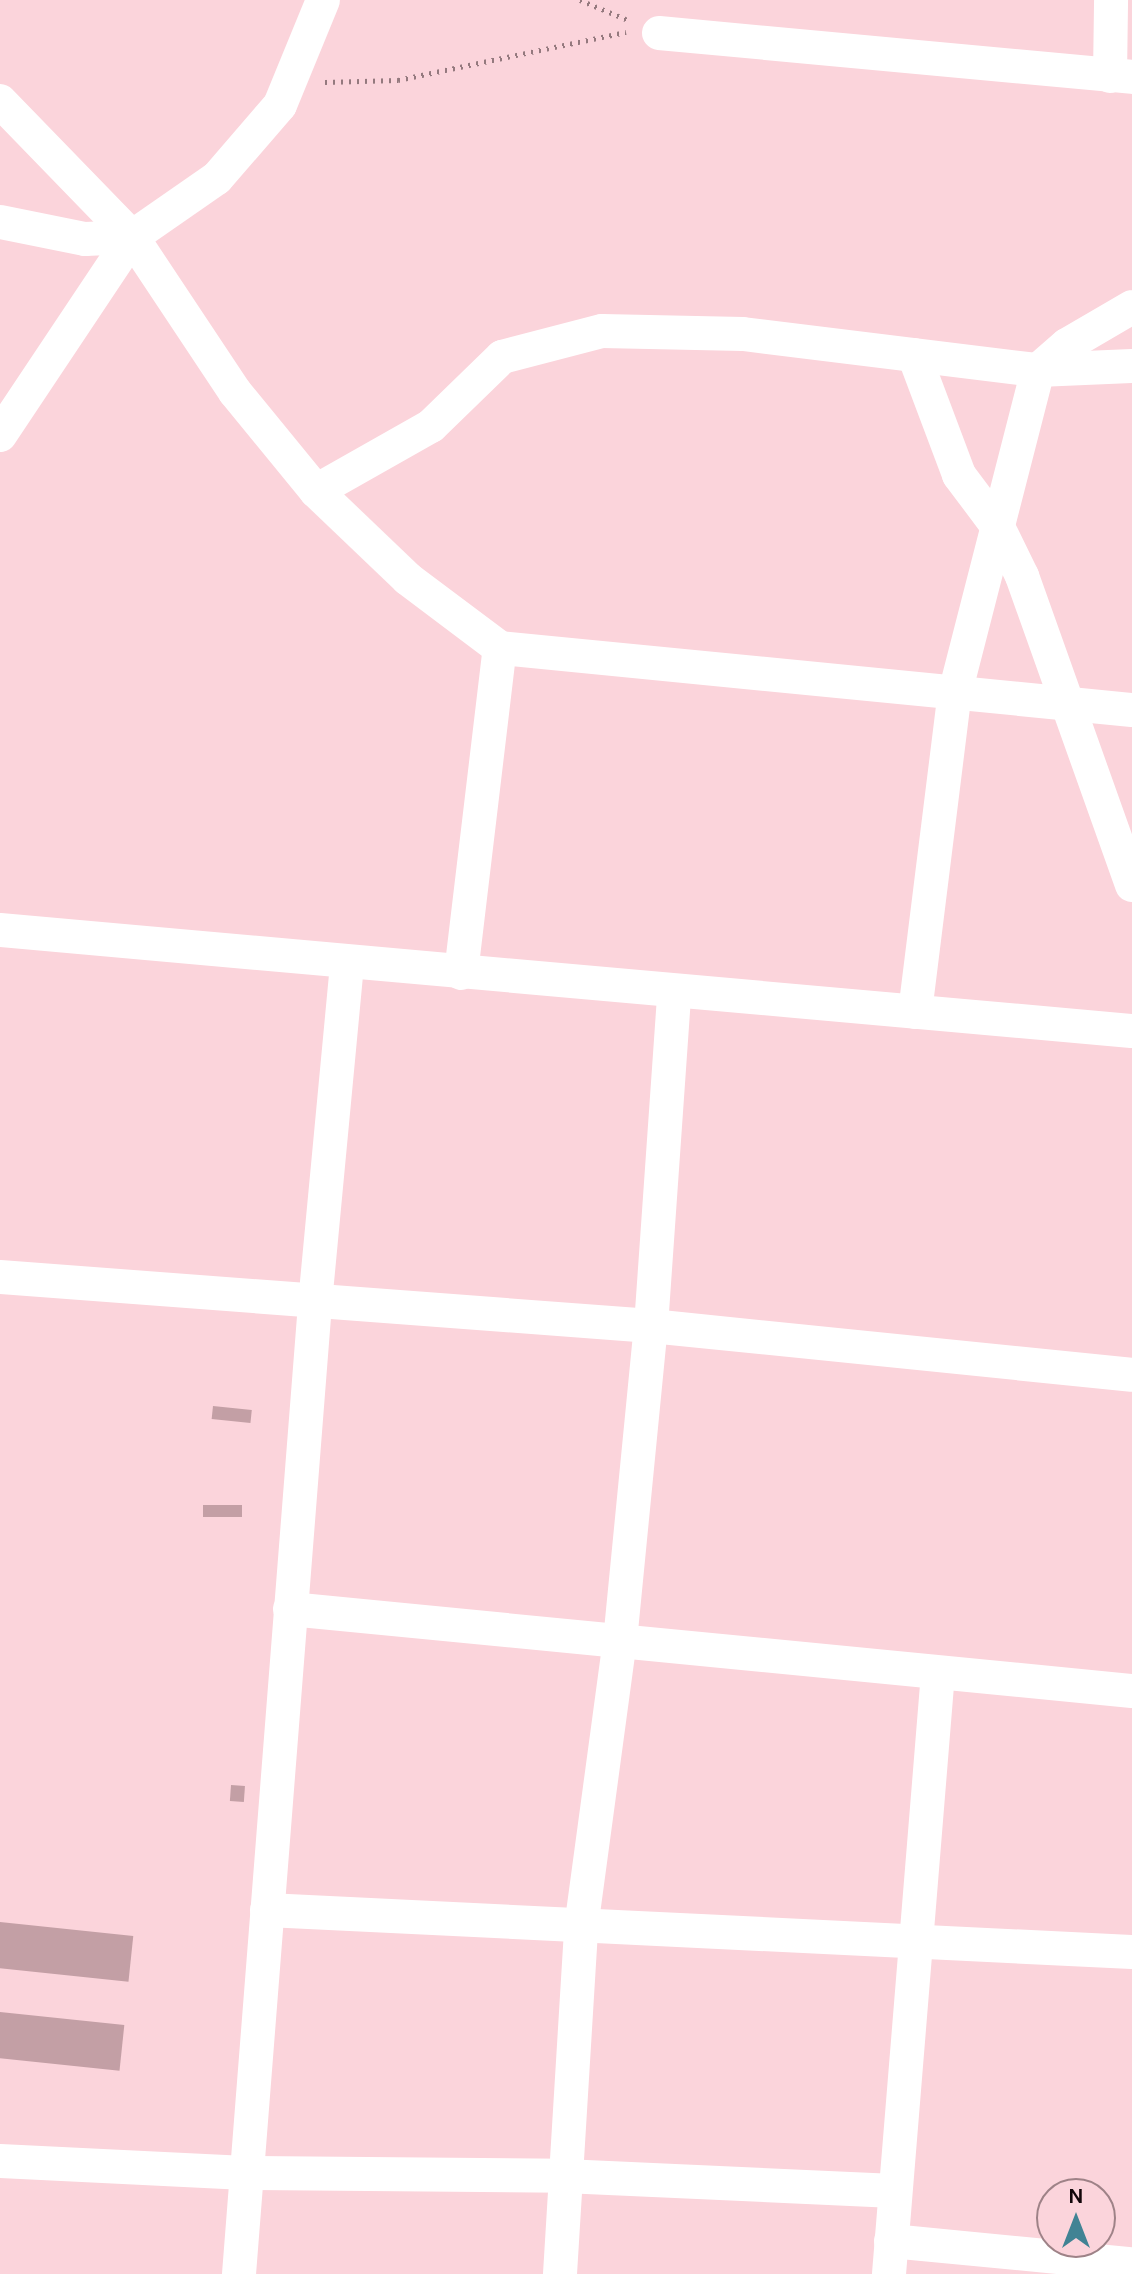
<!DOCTYPE html>
<html>
<head>
<meta charset="utf-8">
<style>
	body { margin:0 }
	#map { position:relative; width:1132px; height:2274px; overflow:hidden; background:#fbd4db; font-family:Karla,sans-serif }
	div>[style] { position:absolute }
	.building>* { inset:0; background:#c39fa5; transform-origin:0 0 }
	.path>* { height:5px; margin-top:-2.5px; transform-origin:0; background:repeating-linear-gradient(90deg,#94797e 0 2px,transparent 0 8px) }
	.street>* { height:34px; margin:-17px; padding:0 17px; transform-origin:17px; border-radius:17px; background:#fff }
	span { translate:-50% -50%; white-space:nowrap; text-align:center; line-height:1.15; -webkit-text-stroke:6px #fbd4db; paint-order:stroke }
	.north { position:absolute; left:1036px; top:2178px; width:80px; height:80px; box-sizing:border-box; background:#fbd4db; border:2px solid #9e8287; border-radius:50%; rotate:0deg; font-size:22px; font-weight:700; line-height:32px; text-align:center; color:#13070a }
	.north::after { content:''; display:block; margin:auto; width:28px; height:36px; background:#418394; clip-path:polygon(50% 0,100% 100%,50% 72%,0 100%) }
</style>
</head>
<body>
<div id="map">
	<div class="building">
		<div style="left:213px;top:1406px;width:39px;height:13px;rotate:6deg"></div>
		<div style="left:203px;top:1505px;width:39px;height:12px"></div>
		<div style="left:231px;top:1785px;width:14px;height:16px;rotate:4deg"></div>
		<div style="left:0;top:1922px;width:134px;height:46px;rotate:6deg"></div>
		<div style="left:0;top:2012px;width:125px;height:46px;rotate:6deg"></div>
	</div>
	<div class="path">
		<div style="left:580px;top:0;width:52px;rotate:22.6deg"></div>
		<div style="left:325px;top:82px;width:73px;rotate:-1.6deg"></div>
		<div style="left:398px;top:80px;width:233px;rotate:-11.9deg"></div>
	</div>
	<div class="street">
		<div style="left:659px;top:33px;width:475px;rotate:5.3deg"></div>
		<div style="left:1110px;top:76px;width:76px;rotate:-89.2deg"></div>
		<div style="left:0;top:101px;width:190px;rotate:45.9deg"></div>
		<div style="left:132px;top:237px;width:186px;rotate:56.4deg"></div>
		<div style="left:235px;top:392px;width:128px;rotate:50.7deg"></div>
		<div style="left:316px;top:491px;width:127px;rotate:43.7deg"></div>
		<div style="left:408px;top:579px;width:115px;rotate:36.9deg"></div>
		<div style="left:500px;top:648px;width:635px;rotate:5.6deg"></div>
		<div style="left:0;top:222px;width:87px;rotate:11.3deg"></div>
		<div style="left:85px;top:239px;width:47px;rotate:-2.4deg"></div>
		<div style="left:914px;top:355px;width:128px;rotate:69.4deg"></div>
		<div style="left:959px;top:475px;width:65px;rotate:53.1deg"></div>
		<div style="left:998px;top:527px;width:55px;rotate:63.9deg"></div>
		<div style="left:1022px;top:576px;width:328px;rotate:70.4deg"></div>
		<div style="left:0;top:435px;width:238px;rotate:-56.3deg"></div>
		<div style="left:132px;top:237px;width:103px;rotate:-34.8deg"></div>
		<div style="left:217px;top:178px;width:96px;rotate:-49.2deg"></div>
		<div style="left:280px;top:105px;width:113px;rotate:-67.7deg"></div>
		<div style="left:316px;top:491px;width:132px;rotate:-29.5deg"></div>
		<div style="left:431px;top:426px;width:99px;rotate:-44.2deg"></div>
		<div style="left:502px;top:357px;width:103px;rotate:-14.6deg"></div>
		<div style="left:602px;top:331px;width:141px;rotate:1.2deg"></div>
		<div style="left:743px;top:334px;width:297px;rotate:7deg"></div>
		<div style="left:1038px;top:370px;width:94px;rotate:-2.4deg"></div>
		<div style="left:0;top:930px;width:1136px;rotate:5.1deg"></div>
		<div style="left:461px;top:973px;width:327px;rotate:-83.2deg"></div>
		<div style="left:915px;top:1012px;width:321px;rotate:-82.9deg"></div>
		<div style="left:955px;top:693px;width:333px;rotate:-75.6deg"></div>
		<div style="left:1038px;top:370px;width:38px;rotate:-41deg"></div>
		<div style="left:1067px;top:345px;width:75px;rotate:-30.3deg"></div>
		<div style="left:0;top:1277px;width:653px;rotate:4.3deg"></div>
		<div style="left:651px;top:1326px;width:483px;rotate:5.8deg"></div>
		<div style="left:290px;top:1609px;width:846px;rotate:5.56deg"></div>
		<div style="left:267px;top:1910px;width:866px;rotate:2.78deg"></div>
		<div style="left:0;top:2161px;width:246px;rotate:2.8deg"></div>
		<div style="left:246px;top:2173px;width:318px;rotate:0.5deg"></div>
		<div style="left:564px;top:2176px;width:331px;rotate:2.6deg"></div>
		<div style="left:891px;top:2241px;width:242px;rotate:5.5deg"></div>
		<div style="left:239px;top:2274px;width:974px;rotate:-85.52deg"></div>
		<div style="left:315px;top:1303px;width:342px;rotate:-84.6deg"></div>
		<div style="left:560px;top:2274px;width:347px;rotate:-86.5deg"></div>
		<div style="left:581px;top:1928px;width:290px;rotate:-82.3deg"></div>
		<div style="left:620px;top:1641px;width:317px;rotate:-84.4deg"></div>
		<div style="left:651px;top:1326px;width:334px;rotate:-86deg"></div>
		<div style="left:889px;top:2274px;width:603px;rotate:-85.34deg"></div>
	</div>
	<div class="north">N</div>
</div>
</body>
</html>
